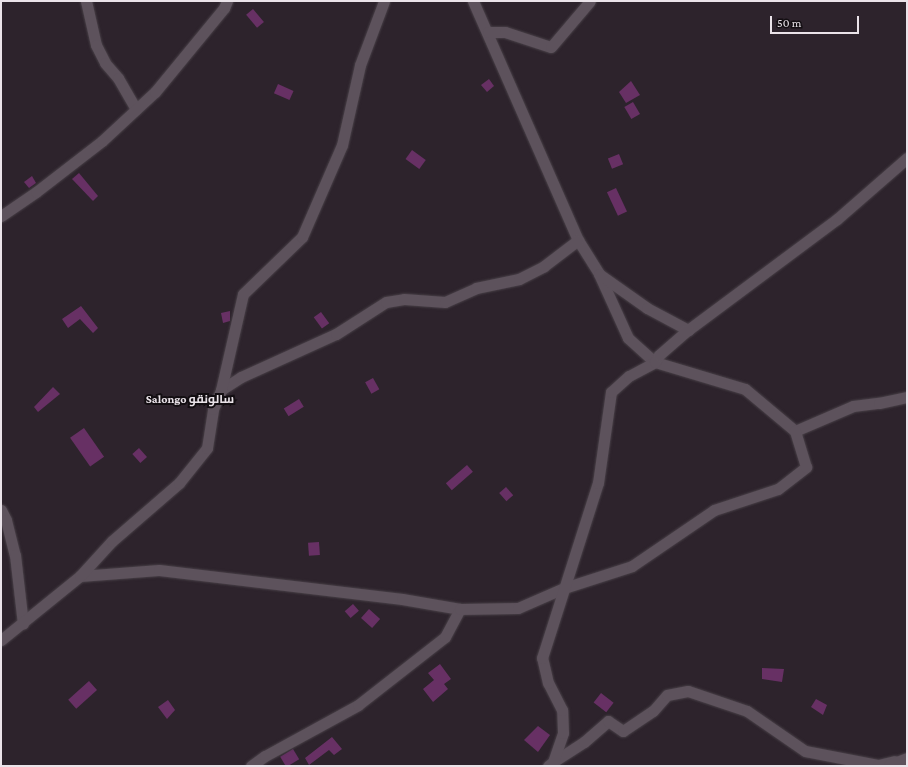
<!DOCTYPE html>
<html>
<head>
<meta charset="utf-8">
<style>
	body { margin:0 }
	#map { position:relative; width:908px; height:767px; overflow:hidden; background:#2d232c; font-family:"Crimson Pro",Cairo,serif }
	div>[style] { position:absolute }
	.building>* { inset:0; background:#673064; transform-origin:0 0 }
	.roads { filter:drop-shadow(0 0 1px #484047) drop-shadow(0 0 1px #484047) }
	.street>* { height:11px; margin:-5.5px; padding:0 5.5px; transform-origin:5.5px; border-radius:5.5px; background:#5d525c }
	span { translate:-50% -50%; white-space:nowrap; text-align:center; line-height:1.15; -webkit-text-stroke:4px #130e12; paint-order:stroke }
	.quarter-label { font-size:12px; color:#eae3e9; font-weight:700 }
	.frame { position:absolute; inset:0; border:2px solid #eae3e9; pointer-events:none }
	.scale { position:absolute; left:770px; top:16px; width:89px; height:18px; box-sizing:border-box; border:2px solid #eae3e9; border-top:0; padding-left:5px; font-size:12px; line-height:14px; white-space:nowrap; color:#eae3e9; -webkit-text-stroke:3px #130e12; paint-order:stroke }
</style>
</head>
<body>
<div id="map">
	<div class="building">
		<div style="left:253px;top:9px;width:17px;height:9px;rotate:50deg"></div>
		<div style="clip-path:polygon(489px 79px,494px 86px,487px 92px,481px 85px)"></div>
		<div style="clip-path:polygon(631px 81px,640px 95px,626px 103px,619px 92px)"></div>
		<div style="left:278px;top:84px;width:17px;height:10px;rotate:24deg"></div>
		<div style="left:633px;top:102px;width:14px;height:10px;rotate:60deg"></div>
		<div style="left:412px;top:150px;width:17px;height:11px;rotate:36deg"></div>
		<div style="left:619px;top:154px;width:11px;height:12px;rotate:68deg"></div>
		<div style="clip-path:polygon(79px 173px,98px 196px,93px 201px,72px 179px)"></div>
		<div style="clip-path:polygon(32px 176px,36px 183px,29px 188px,24px 182px)"></div>
		<div style="left:616px;top:188px;width:26px;height:10px;rotate:65deg"></div>
		<div style="clip-path:polygon(81px 306px,98px 328px,93px 333px,80px 319px,68px 328px,62px 319px)"></div>
		<div style="clip-path:polygon(230px 311px,230px 321px,223px 323px,221px 313px)"></div>
		<div style="left:321px;top:312px;width:14px;height:9px;rotate:54deg"></div>
		<div style="left:373px;top:378px;width:13px;height:9px;rotate:61deg"></div>
		<div style="clip-path:polygon(53px 387px,60px 394px,38px 412px,34px 407px)"></div>
		<div style="left:299px;top:399px;width:9px;height:18px;rotate:58deg"></div>
		<div style="left:84px;top:428px;width:35px;height:17px;rotate:55deg"></div>
		<div style="left:139px;top:448px;width:12px;height:9px;rotate:48deg"></div>
		<div style="left:467px;top:465px;width:9px;height:28px;rotate:49deg"></div>
		<div style="left:506px;top:487px;width:11px;height:9px;rotate:49deg"></div>
		<div style="left:319px;top:542px;width:13px;height:11px;rotate:86deg"></div>
		<div style="left:353px;top:604px;width:9px;height:11px;rotate:49deg"></div>
		<div style="left:369px;top:609px;width:15px;height:12px;rotate:42deg"></div>
		<div style="clip-path:polygon(440px 664px,451px 679px,444px 684px,448px 689px,433px 702px,423px 689px,434px 680px,428px 673px)"></div>
		<div style="clip-path:polygon(762px 668px,784px 669px,782px 682px,762px 679px)"></div>
		<div style="left:89px;top:681px;width:12px;height:28px;rotate:48deg"></div>
		<div style="left:601px;top:693px;width:16px;height:12px;rotate:38deg"></div>
		<div style="clip-path:polygon(816px 699px,827px 705px,823px 715px,811px 707px)"></div>
		<div style="clip-path:polygon(168px 700px,175px 710px,167px 719px,158px 707px)"></div>
		<div style="clip-path:polygon(538px 726px,550px 735px,538px 752px,524px 740px)"></div>
		<div style="clip-path:polygon(332px 737px,342px 749px,334px 755px,329px 750px,309px 765px,305px 758px)"></div>
		<div style="left:293px;top:749px;width:12px;height:15px;rotate:59deg"></div>
	</div>
	<div class="roads">
		<div class="street">
			<div style="left:86px;top:1px;width:45px;rotate:77.2deg"></div>
			<div style="left:96px;top:45px;width:20px;rotate:63deg"></div>
			<div style="left:105px;top:63px;width:20px;rotate:49deg"></div>
			<div style="left:118px;top:78px;width:36px;rotate:60deg"></div>
			<div style="left:473px;top:1px;width:261px;rotate:66.3deg"></div>
			<div style="left:578px;top:240px;width:40px;rotate:58deg"></div>
			<div style="left:599px;top:274px;width:70px;rotate:65.6deg"></div>
			<div style="left:628px;top:338px;width:36px;rotate:42deg"></div>
			<div style="left:655px;top:362px;width:94px;rotate:16.7deg"></div>
			<div style="left:745px;top:389px;width:65px;rotate:40deg"></div>
			<div style="left:795px;top:431px;width:63px;rotate:-23.3deg"></div>
			<div style="left:853px;top:406px;width:26px;rotate:-7deg"></div>
			<div style="left:879px;top:403px;width:29px;rotate:-12deg"></div>
			<div style="left:488px;top:32px;width:17px"></div>
			<div style="left:505px;top:32px;width:48px;rotate:18.1deg"></div>
			<div style="left:551px;top:47px;width:60px;rotate:-49.7deg"></div>
			<div style="left:1px;top:216px;width:42px;rotate:-34.4deg"></div>
			<div style="left:36px;top:192px;width:83px;rotate:-37.7deg"></div>
			<div style="left:102px;top:141px;width:72px;rotate:-42.8deg"></div>
			<div style="left:155px;top:92px;width:109px;rotate:-50.6deg"></div>
			<div style="left:224px;top:8px;width:8px;rotate:-67deg"></div>
			<div style="left:599px;top:274px;width:59px;rotate:35.3deg"></div>
			<div style="left:647px;top:308px;width:47px;rotate:28.2deg"></div>
			<div style="left:688px;top:330px;width:186px;rotate:-36.7deg"></div>
			<div style="left:837px;top:219px;width:93px;rotate:-41.1deg"></div>
			<div style="left:221px;top:390px;width:24px;rotate:-33deg"></div>
			<div style="left:241px;top:377px;width:104px;rotate:-24.4deg"></div>
			<div style="left:336px;top:334px;width:59px;rotate:-32.6deg"></div>
			<div style="left:386px;top:302px;width:18px;rotate:-9deg"></div>
			<div style="left:404px;top:299px;width:41px;rotate:4.2deg"></div>
			<div style="left:445px;top:302px;width:34px;rotate:-24deg"></div>
			<div style="left:476px;top:288px;width:44px;rotate:-11.8deg"></div>
			<div style="left:519px;top:279px;width:28px;rotate:-27deg"></div>
			<div style="left:544px;top:266px;width:43px;rotate:-37.4deg"></div>
			<div style="left:1px;top:510px;width:11px;rotate:63deg"></div>
			<div style="left:6px;top:520px;width:36px;rotate:76deg"></div>
			<div style="left:15px;top:555px;width:69px;rotate:83.4deg"></div>
			<div style="left:80px;top:576px;width:79px;rotate:-4.3deg"></div>
			<div style="left:159px;top:570px;width:245px;rotate:6.8deg"></div>
			<div style="left:402px;top:599px;width:59px;rotate:9.8deg"></div>
			<div style="left:1px;top:640px;width:102px;rotate:-39deg"></div>
			<div style="left:80px;top:576px;width:47px;rotate:-47.6deg"></div>
			<div style="left:112px;top:541px;width:89px;rotate:-40.9deg"></div>
			<div style="left:179px;top:483px;width:45px;rotate:-51.3deg"></div>
			<div style="left:207px;top:448px;width:39px;rotate:-81deg"></div>
			<div style="left:213px;top:409px;width:21px;rotate:-67deg"></div>
			<div style="left:221px;top:390px;width:98px;rotate:-77.1deg"></div>
			<div style="left:243px;top:294px;width:82px;rotate:-44deg"></div>
			<div style="left:302px;top:237px;width:100px;rotate:-66.5deg"></div>
			<div style="left:342px;top:145px;width:82px;rotate:-77.3deg"></div>
			<div style="left:360px;top:65px;width:68px;rotate:-69.4deg"></div>
			<div style="left:553px;top:762px;width:37px;rotate:-33deg"></div>
			<div style="left:584px;top:742px;width:32px;rotate:-41deg"></div>
			<div style="left:608px;top:721px;width:18px;rotate:34deg"></div>
			<div style="left:623px;top:731px;width:36px;rotate:-34deg"></div>
			<div style="left:653px;top:711px;width:21px;rotate:-49deg"></div>
			<div style="left:667px;top:695px;width:21px;rotate:-11deg"></div>
			<div style="left:688px;top:691px;width:62px;rotate:18.7deg"></div>
			<div style="left:747px;top:711px;width:70px;rotate:34.6deg"></div>
			<div style="left:805px;top:751px;width:74px;rotate:10.9deg"></div>
			<div style="left:878px;top:765px;width:17px;rotate:-13deg"></div>
			<div style="left:889px;top:765px;width:19px;rotate:-21deg"></div>
			<div style="left:251px;top:766px;width:17px;rotate:-36deg"></div>
			<div style="left:265px;top:756px;width:106px;rotate:-28.7deg"></div>
			<div style="left:358px;top:705px;width:110px;rotate:-38deg"></div>
			<div style="left:445px;top:637px;width:32px;rotate:-62deg"></div>
			<div style="left:460px;top:609px;width:58px;rotate:-1deg"></div>
			<div style="left:518px;top:608px;width:50px;rotate:-23.5deg"></div>
			<div style="left:564px;top:588px;width:71px;rotate:-17.9deg"></div>
			<div style="left:632px;top:566px;width:99px;rotate:-34.3deg"></div>
			<div style="left:714px;top:510px;width:67px;rotate:-18.2deg"></div>
			<div style="left:778px;top:489px;width:36px;rotate:-38deg"></div>
			<div style="left:806px;top:467px;width:38px;rotate:-107deg"></div>
			<div style="left:548px;top:766px;width:6px;rotate:-39deg"></div>
			<div style="left:553px;top:762px;width:31px;rotate:-71deg"></div>
			<div style="left:563px;top:733px;width:23px;rotate:-92deg"></div>
			<div style="left:562px;top:710px;width:30px;rotate:-117deg"></div>
			<div style="left:548px;top:683px;width:26px;rotate:-103deg"></div>
			<div style="left:542px;top:658px;width:184px;rotate:-72.3deg"></div>
			<div style="left:598px;top:483px;width:92px;rotate:-81.9deg"></div>
			<div style="left:611px;top:392px;width:24px;rotate:-42deg"></div>
			<div style="left:629px;top:376px;width:30px;rotate:-28deg"></div>
			<div style="left:655px;top:362px;width:8px;rotate:-60deg"></div>
			<div style="left:659px;top:355px;width:38px;rotate:-41deg"></div>
		</div>
	</div>
	<div class="quarter-label">
		<span style="left:190px;top:400px">Salongo سالونقو</span>
	</div>
	<div class="frame"></div>
	<div class="scale">50 m</div>
</div>
</body>
</html>
